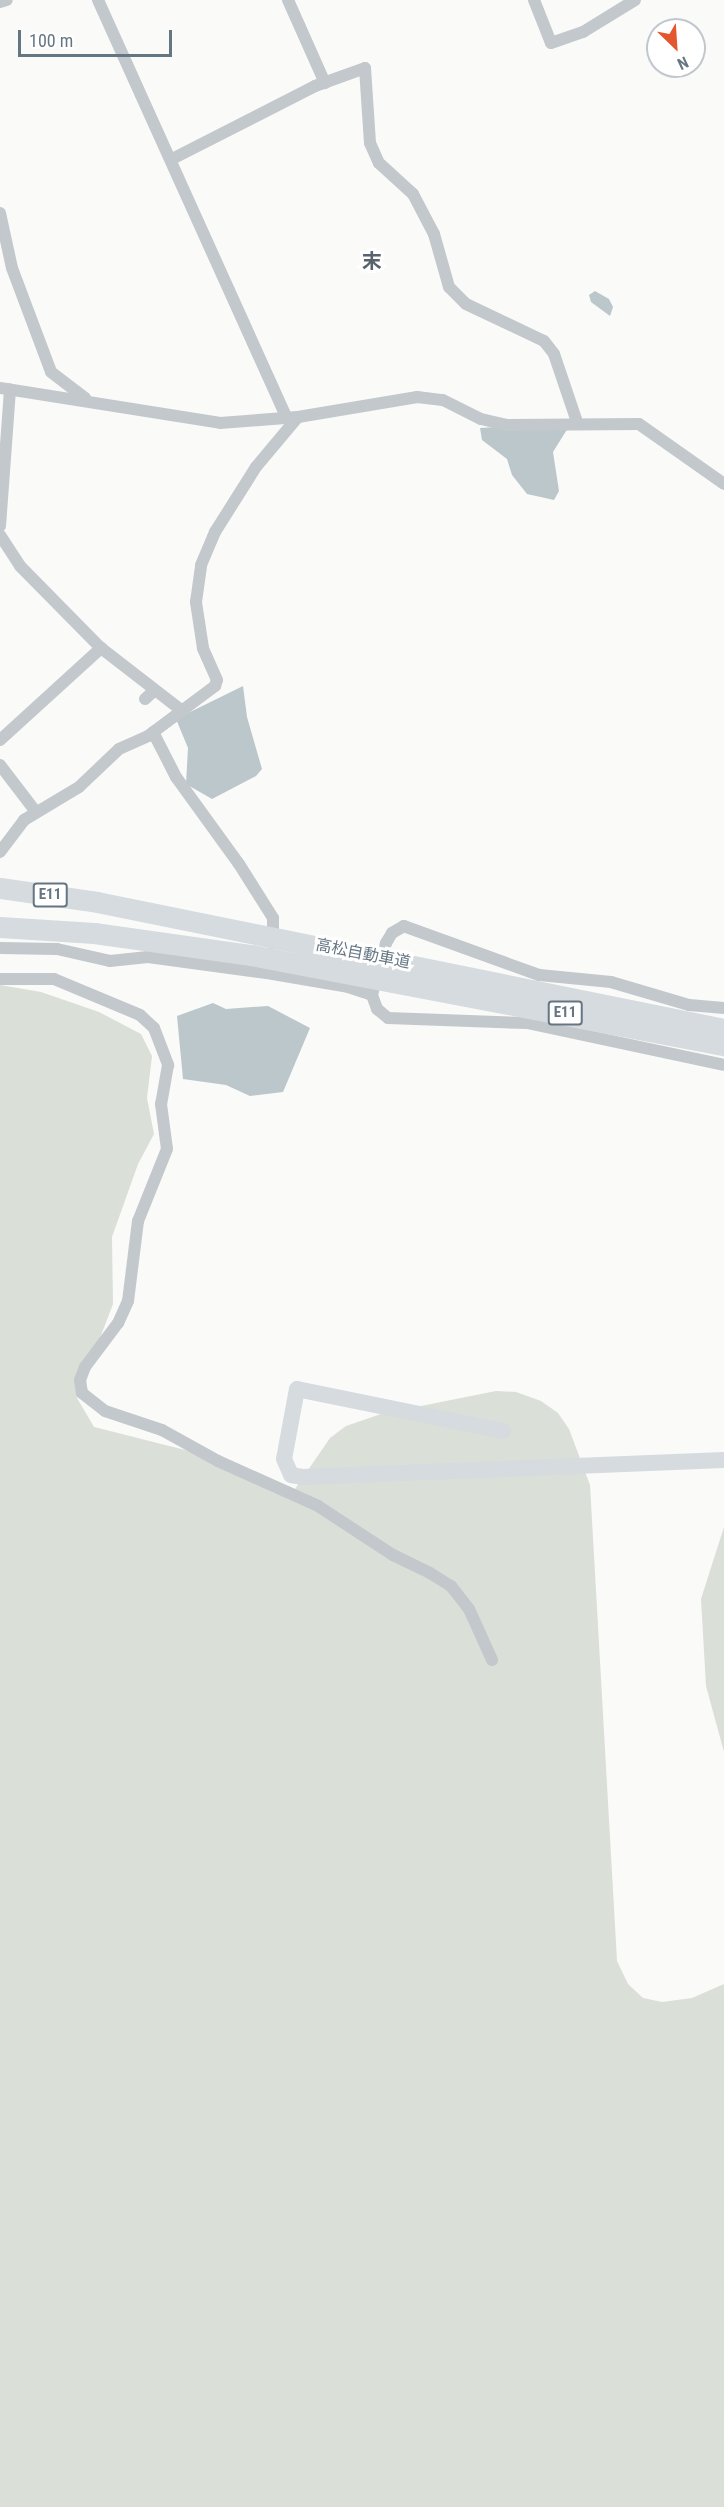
<!DOCTYPE html>
<html>
<head>
<meta charset="utf-8">
<style>
	body { margin:0 }
	#map { position:relative; width:724px; height:2507px; overflow:hidden; background:#fafaf8; font-family:"Roboto Condensed","Noto Sans JP",sans-serif }
	div>[style] { position:absolute }
	.green>* { inset:0; background:#dadfd7 }
	.water>* { inset:0; background:#bbc7cb }
	.street>* { height:12px; margin:-6px; padding:0 6px; transform-origin:6px; border-radius:6px; background:#c3c8cc }
	.secondary>* { height:16px; margin:-8px; padding:0 8px; transform-origin:8px; border-radius:8px; background:#d6dbdf }
	.highway>* { height:21px; margin:-10.5px; padding:0 10.5px; transform-origin:10.5px; border-radius:10.5px; background:#d6dbdf }
	span { translate:-50% -50%; white-space:nowrap; text-align:center; line-height:1.15; -webkit-text-stroke:6px #fff; paint-order:stroke }
	.shield-label span { padding:2px 4px; background:#fff; border:2px solid; border-radius:4px; -webkit-text-stroke-width:0 }
	.shield-label { font-size:15px; color:#657683; font-weight:700 }
	.street-label { font-size:16px; color:#657683 }
	.quarter-label { font-size:20px; color:#57646e; font-weight:700 }
	.north { position:absolute; left:646px; top:18px; width:60px; height:60px; box-sizing:border-box; background:#fff; border:2px solid #c1c8cd; border-radius:50%; rotate:155deg; font-size:16px; font-weight:700; line-height:24px; text-align:center; color:#657683 }
	.north::after { content:''; display:block; margin:auto; width:21px; height:27px; background:#e4572e; clip-path:polygon(50% 0,100% 100%,50% 72%,0 100%) }
	.scale { position:absolute; left:18px; top:30px; width:154px; height:27px; box-sizing:border-box; border:3px solid #657683; border-top:0; padding-left:8px; font-size:18px; line-height:21px; white-space:nowrap; color:#657683; -webkit-text-stroke:4px #fff; paint-order:stroke }
</style>
</head>
<body>
<div id="map">
	<div class="green">
		<div style="clip-path:polygon(0 985px,41px 992px,99px 1012px,141px 1034px,152px 1056px,147px 1098px,154px 1134px,138px 1164px,112px 1237px,113px 1304px,77px 1398px,94px 1427px,205px 1455px,295px 1489px,330px 1438px,346px 1426px,381px 1414px,496px 1391px,516px 1392px,541px 1401px,558px 1413px,569px 1429px,590px 1485px,617px 1961px,628px 1984px,643px 1998px,662px 2002px,692px 1998px,724px 1984px,724px 2507px,0 2507px)"></div>
		<div style="clip-path:polygon(724px 1527px,724px 1752px,706px 1686px,701px 1599px)"></div>
	</div>
	<div class="water">
		<div style="clip-path:polygon(595px 291px,609px 299px,613px 307px,610px 316px,591px 302px,589px 295px)"></div>
		<div style="clip-path:polygon(571px 423px,553px 452px,559px 491px,554px 500px,527px 494px,512px 475px,507px 459px,482px 440px,480px 428px)"></div>
		<div style="clip-path:polygon(243px 686px,247px 717px,262px 769px,256px 776px,212px 799px,186px 784px,188px 748px,176px 719px)"></div>
		<div style="clip-path:polygon(213px 1003px,226px 1009px,268px 1006px,310px 1028px,283px 1092px,250px 1096px,226px 1085px,183px 1079px,177px 1016px)"></div>
	</div>
	<div class="street">
		<div style="left:98px;top:0;width:457px;rotate:65.7deg"></div>
		<div style="left:288px;top:0;width:91px;rotate:66deg"></div>
		<div style="left:534px;top:0;width:46px;rotate:68.4deg"></div>
		<div style="left:551px;top:43px;width:34px;rotate:-19deg"></div>
		<div style="left:583px;top:32px;width:61px;rotate:-31.6deg"></div>
		<div style="left:0;top:2px;width:7px;rotate:-16deg"></div>
		<div style="left:172px;top:159px;width:161px;rotate:-27deg"></div>
		<div style="left:315px;top:86px;width:53px;rotate:-19.8deg"></div>
		<div style="left:365px;top:68px;width:75px;rotate:86.2deg"></div>
		<div style="left:370px;top:143px;width:22px;rotate:66deg"></div>
		<div style="left:379px;top:163px;width:46px;rotate:42.4deg"></div>
		<div style="left:413px;top:194px;width:45px;rotate:62.3deg"></div>
		<div style="left:434px;top:234px;width:55px;rotate:74.2deg"></div>
		<div style="left:449px;top:287px;width:24px;rotate:45deg"></div>
		<div style="left:466px;top:304px;width:86px;rotate:25.4deg"></div>
		<div style="left:544px;top:341px;width:16px;rotate:52deg"></div>
		<div style="left:554px;top:354px;width:72px;rotate:71.3deg"></div>
		<div style="left:0;top:213px;width:56px;rotate:77.7deg"></div>
		<div style="left:12px;top:268px;width:111px;rotate:69.4deg"></div>
		<div style="left:51px;top:372px;width:43px;rotate:37.4deg"></div>
		<div style="left:0;top:388px;width:223px;rotate:9deg"></div>
		<div style="left:220px;top:423px;width:78px;rotate:-4.4deg"></div>
		<div style="left:298px;top:417px;width:121px;rotate:-9.5deg"></div>
		<div style="left:417px;top:397px;width:26px;rotate:7deg"></div>
		<div style="left:443px;top:400px;width:42px;rotate:26.6deg"></div>
		<div style="left:481px;top:419px;width:27px;rotate:13deg"></div>
		<div style="left:507px;top:425px;width:132px;rotate:-0.4deg"></div>
		<div style="left:639px;top:424px;width:104px;rotate:35.2deg"></div>
		<div style="left:0;top:526px;width:137px;rotate:-85.8deg"></div>
		<div style="left:0;top:535px;width:37px;rotate:57deg"></div>
		<div style="left:20px;top:566px;width:115px;rotate:45.4deg"></div>
		<div style="left:101px;top:648px;width:100px;rotate:37.7deg"></div>
		<div style="left:145px;top:699px;width:13px;rotate:-42deg"></div>
		<div style="left:153px;top:732px;width:51px;rotate:62.9deg"></div>
		<div style="left:176px;top:777px;width:107px;rotate:54.1deg"></div>
		<div style="left:239px;top:864px;width:64px;rotate:57.8deg"></div>
		<div style="left:273px;top:918px;width:26px;rotate:90deg"></div>
		<div style="left:0;top:740px;width:137px;rotate:-42.3deg"></div>
		<div style="left:0;top:765px;width:59px;rotate:52.5deg"></div>
		<div style="left:0;top:852px;width:40px;rotate:-53deg"></div>
		<div style="left:24px;top:820px;width:64px;rotate:-31deg"></div>
		<div style="left:79px;top:787px;width:55px;rotate:-43.5deg"></div>
		<div style="left:119px;top:749px;width:32px;rotate:-24deg"></div>
		<div style="left:148px;top:736px;width:84px;rotate:-36.7deg"></div>
		<div style="left:215px;top:686px;width:6px;rotate:-72deg"></div>
		<div style="left:217px;top:680px;width:35px;rotate:-114deg"></div>
		<div style="left:203px;top:648px;width:47px;rotate:-98.7deg"></div>
		<div style="left:196px;top:602px;width:37px;rotate:-82deg"></div>
		<div style="left:201px;top:565px;width:36px;rotate:-67deg"></div>
		<div style="left:215px;top:532px;width:77px;rotate:-57.8deg"></div>
		<div style="left:256px;top:467px;width:65px;rotate:-50deg"></div>
		<div style="left:0;top:948px;width:57px;rotate:1deg"></div>
		<div style="left:57px;top:949px;width:54px;rotate:12.8deg"></div>
		<div style="left:110px;top:961px;width:38px;rotate:-6deg"></div>
		<div style="left:148px;top:957px;width:120px;rotate:7.7deg"></div>
		<div style="left:267px;top:973px;width:82px;rotate:9.8deg"></div>
		<div style="left:348px;top:987px;width:25px;rotate:18deg"></div>
		<div style="left:0;top:979px;width:54px"></div>
		<div style="left:54px;top:979px;width:93px;rotate:22.7deg"></div>
		<div style="left:140px;top:1015px;width:19px;rotate:43deg"></div>
		<div style="left:154px;top:1028px;width:40px;rotate:69deg"></div>
		<div style="left:168px;top:1065px;width:40px;rotate:100deg"></div>
		<div style="left:161px;top:1104px;width:45px;rotate:82.4deg"></div>
		<div style="left:167px;top:1149px;width:78px;rotate:111.9deg"></div>
		<div style="left:138px;top:1221px;width:81px;rotate:97.1deg"></div>
		<div style="left:128px;top:1301px;width:24px;rotate:114deg"></div>
		<div style="left:118px;top:1323px;width:55px;rotate:126.9deg"></div>
		<div style="left:85px;top:1367px;width:14px;rotate:111deg"></div>
		<div style="left:80px;top:1380px;width:13px;rotate:81deg"></div>
		<div style="left:82px;top:1393px;width:29px;rotate:38deg"></div>
		<div style="left:105px;top:1411px;width:60px;rotate:18.4deg"></div>
		<div style="left:162px;top:1430px;width:64px;rotate:29deg"></div>
		<div style="left:218px;top:1461px;width:110px;rotate:24.2deg"></div>
		<div style="left:318px;top:1506px;width:90px;rotate:33.2deg"></div>
		<div style="left:393px;top:1555px;width:41px;rotate:25.9deg"></div>
		<div style="left:430px;top:1573px;width:25px;rotate:32deg"></div>
		<div style="left:451px;top:1586px;width:29px;rotate:52deg"></div>
		<div style="left:469px;top:1609px;width:56px;rotate:65.7deg"></div>
		<div style="left:724px;top:1008px;width:35px;rotate:-175deg"></div>
		<div style="left:689px;top:1005px;width:81px;rotate:-163.6deg"></div>
		<div style="left:611px;top:982px;width:72px;rotate:-174.4deg"></div>
		<div style="left:539px;top:975px;width:144px;rotate:-160.1deg"></div>
		<div style="left:404px;top:926px;width:14px;rotate:150deg"></div>
		<div style="left:392px;top:933px;width:12px;rotate:121deg"></div>
		<div style="left:386px;top:943px;width:54px;rotate:105.1deg"></div>
		<div style="left:372px;top:995px;width:15px;rotate:70deg"></div>
		<div style="left:377px;top:1009px;width:14px;rotate:39deg"></div>
		<div style="left:388px;top:1018px;width:139px;rotate:2.1deg"></div>
		<div style="left:527px;top:1023px;width:201px;rotate:12deg"></div>
	</div>
	<div class="secondary">
		<div style="left:503px;top:1431px;width:210px;rotate:-168.5deg"></div>
		<div style="left:297px;top:1389px;width:71px;rotate:100.5deg"></div>
		<div style="left:284px;top:1459px;width:17px;rotate:66deg"></div>
		<div style="left:291px;top:1475px;width:11px;rotate:10deg"></div>
		<div style="left:302px;top:1477px;width:422px;rotate:-2.3deg"></div>
	</div>
	<div class="highway">
		<div style="left:0;top:888px;width:98px;rotate:8.2deg"></div>
		<div style="left:97px;top:902px;width:640px;rotate:11.45deg"></div>
		<div style="left:0;top:927px;width:94px;rotate:3.7deg"></div>
		<div style="left:94px;top:933px;width:159px;rotate:8deg"></div>
		<div style="left:251px;top:955px;width:481px;rotate:10.8deg"></div>
	</div>
	<div class="shield-label">
		<span style="left:50px;top:895px">E11</span>
		<span style="left:565px;top:1013px">E11</span>
	</div>
	<div class="street-label">
		<span style="left:363px;top:954px;rotate:11deg">高松自動車道</span>
	</div>
	<div class="quarter-label">
		<span style="left:372px;top:261px">末</span>
	</div>
	<div class="north">N</div>
	<div class="scale">100 m</div>
</div>
</body>
</html>
